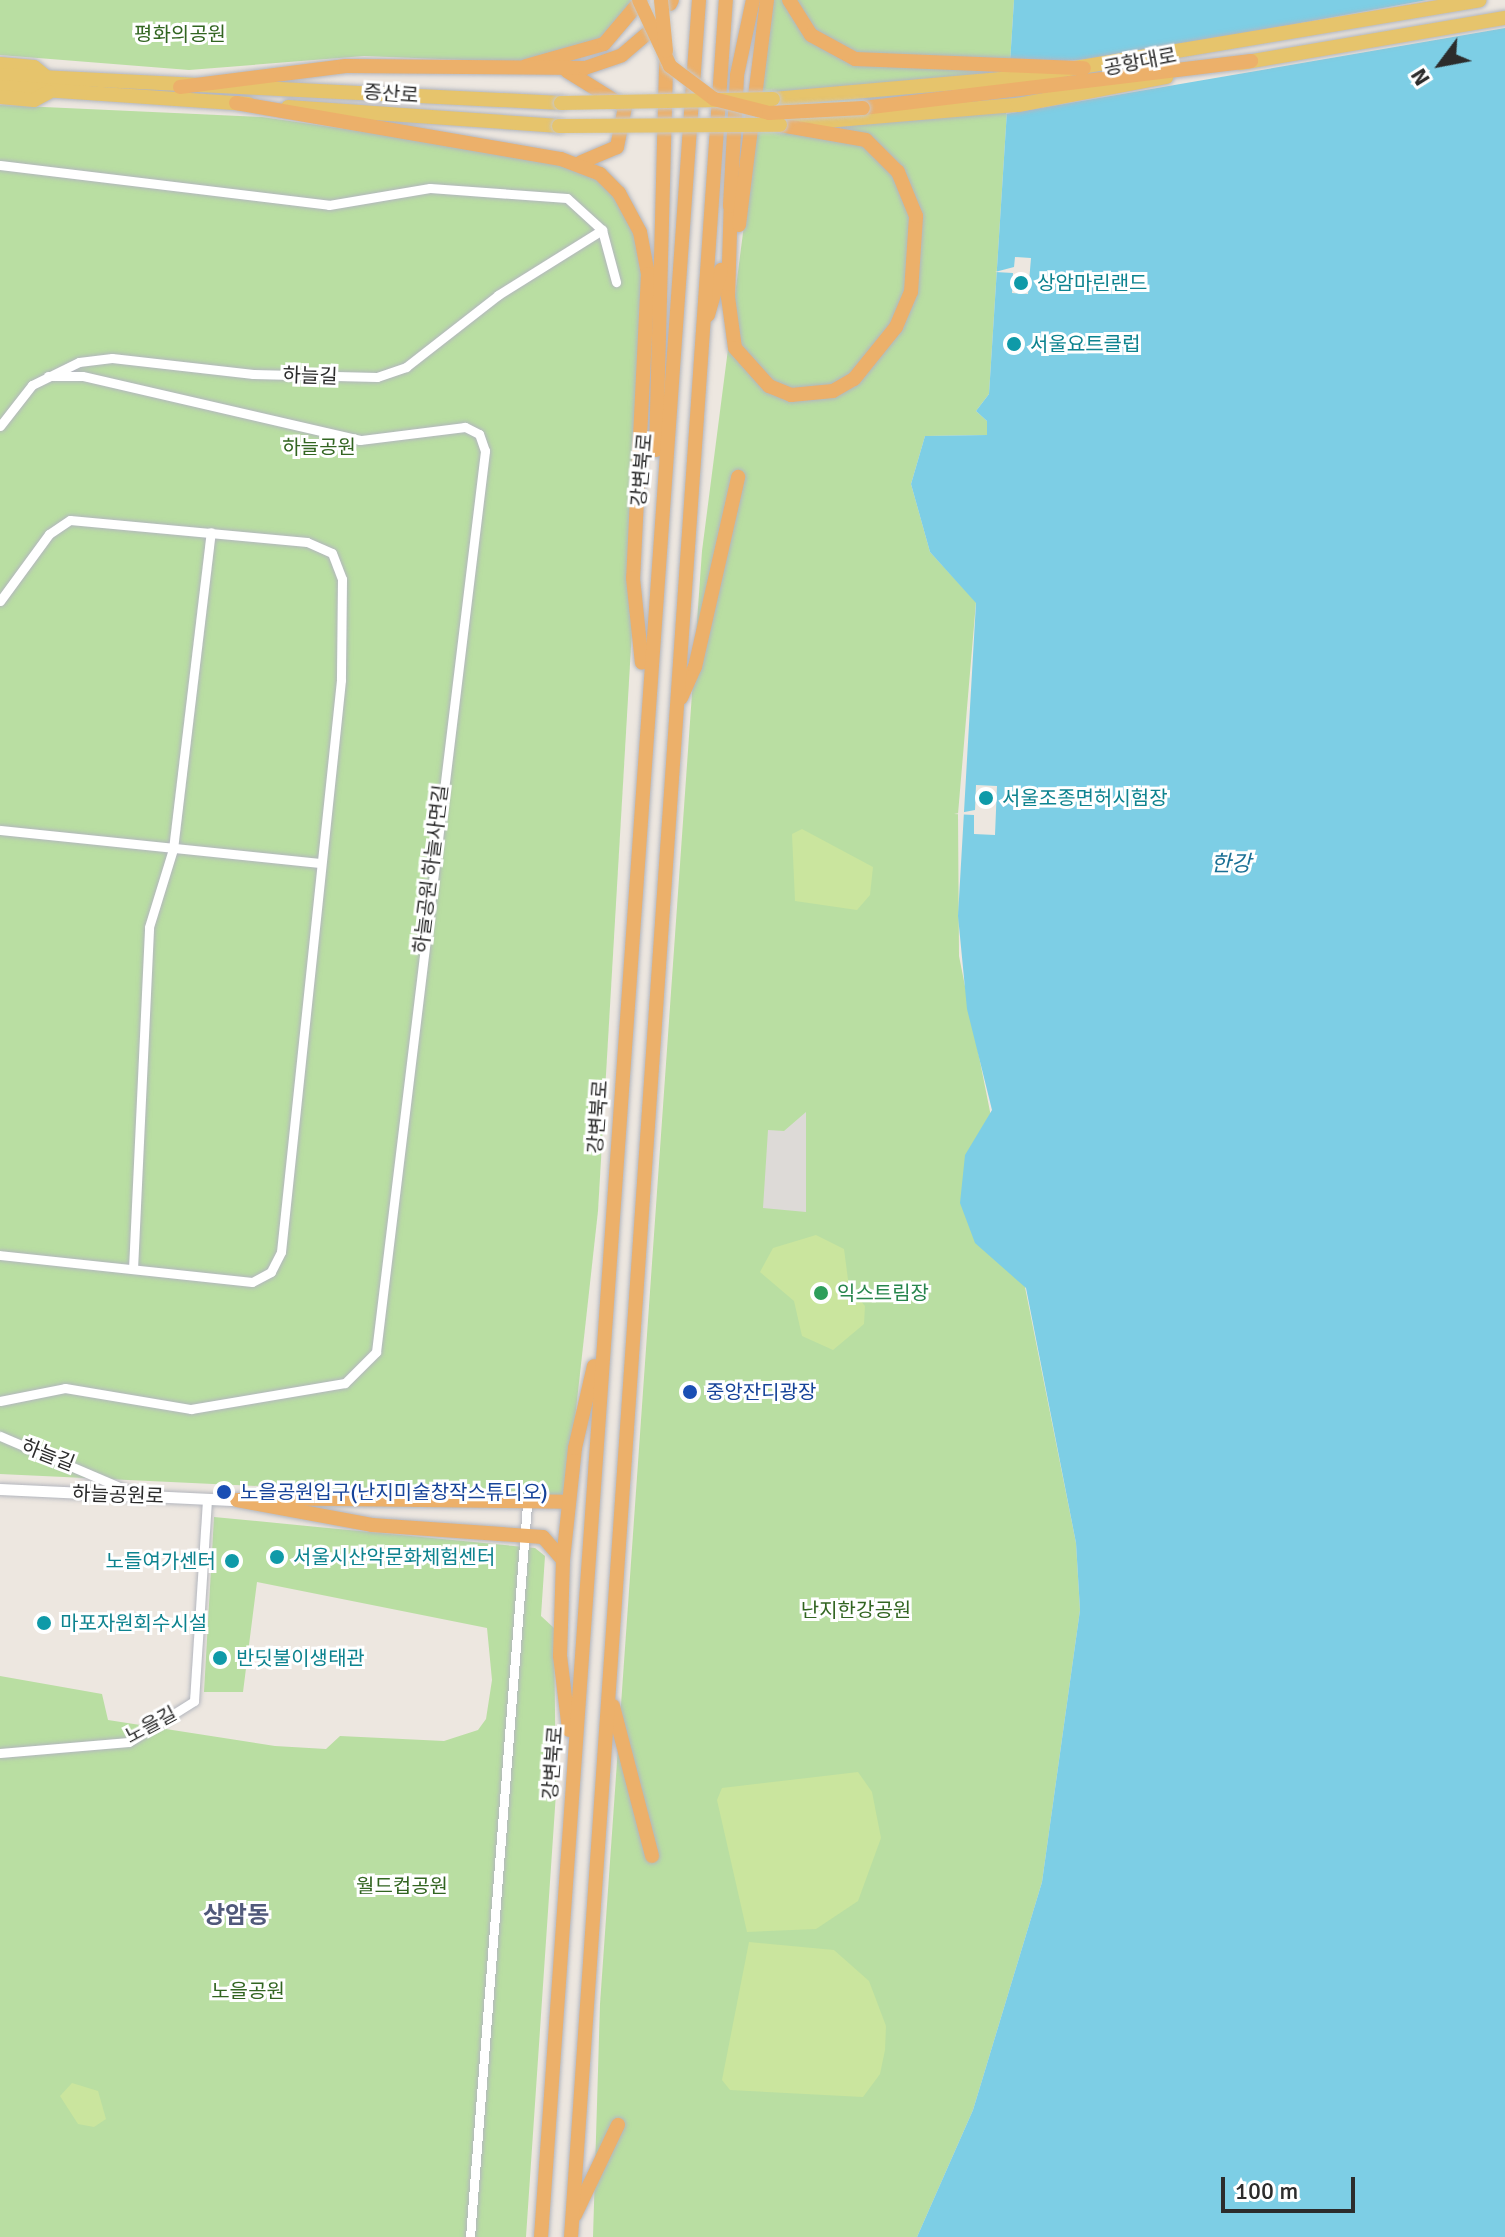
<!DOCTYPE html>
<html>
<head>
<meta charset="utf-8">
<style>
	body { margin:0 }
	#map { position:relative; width:1505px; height:2237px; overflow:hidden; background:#ede7e0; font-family:Signika,"Noto Sans KR",sans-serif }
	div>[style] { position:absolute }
	.green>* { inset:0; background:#b9dea2 }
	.pitch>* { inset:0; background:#cae59e }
	.plaza>* { inset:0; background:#dddad7 }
	.water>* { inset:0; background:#7dcee5 }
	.pier>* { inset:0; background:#ede7e0 }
	.roads { filter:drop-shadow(0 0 2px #b3b6be) drop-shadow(0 0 2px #b3b6be) }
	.minor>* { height:9px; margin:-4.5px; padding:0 4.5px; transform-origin:4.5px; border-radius:4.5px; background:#fff }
	.tertiary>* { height:11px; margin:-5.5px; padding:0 5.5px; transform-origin:5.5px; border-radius:5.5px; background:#fff }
	.primary>* { height:14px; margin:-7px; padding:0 7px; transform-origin:7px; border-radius:7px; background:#e6c46c }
	.trunk>* { height:14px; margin:-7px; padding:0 7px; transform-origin:7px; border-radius:7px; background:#ecb06a }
	.bridges { filter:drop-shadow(0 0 2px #c8c8c8) drop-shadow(0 0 2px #c8c8c8) }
	.primary-bridge>* { height:14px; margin:-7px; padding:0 7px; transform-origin:7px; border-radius:7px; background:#e6c46c }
	.trunk-bridge>* { height:14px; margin:-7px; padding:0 7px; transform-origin:7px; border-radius:7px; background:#ecb06a }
	.dots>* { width:22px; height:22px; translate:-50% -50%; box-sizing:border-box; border:4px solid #fff; border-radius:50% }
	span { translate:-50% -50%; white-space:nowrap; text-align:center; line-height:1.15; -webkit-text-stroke:6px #fff; paint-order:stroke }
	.park-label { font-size:20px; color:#326521 }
	.street-label { font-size:20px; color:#2c2c2c }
	.culture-label { font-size:20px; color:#0d838f }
	.left { translate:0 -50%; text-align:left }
	.right { translate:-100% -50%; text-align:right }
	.leisure-label { font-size:20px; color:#27864d }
	.transit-label { font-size:20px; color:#164399 }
	.water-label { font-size:22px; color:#196f94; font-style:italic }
	.quarter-label { font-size:24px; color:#50597a; font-weight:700 }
	.north { position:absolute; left:1401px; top:24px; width:80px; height:80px; -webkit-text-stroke:6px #fff; paint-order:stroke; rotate:238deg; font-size:22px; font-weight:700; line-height:32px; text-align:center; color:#2c2c2c }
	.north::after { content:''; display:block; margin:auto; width:28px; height:36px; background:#2c2c2c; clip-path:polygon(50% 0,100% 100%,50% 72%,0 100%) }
	.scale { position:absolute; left:1221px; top:2177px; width:134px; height:36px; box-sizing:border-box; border:4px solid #2c2c2c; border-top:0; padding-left:10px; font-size:24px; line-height:28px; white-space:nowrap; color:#2c2c2c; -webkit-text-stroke:6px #fff; paint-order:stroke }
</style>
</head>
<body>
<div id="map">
	<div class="green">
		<div style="clip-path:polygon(0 0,635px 0,601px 41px,516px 62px,364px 56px,189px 70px,0 55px)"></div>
		<div style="clip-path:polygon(773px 0,1014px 0,989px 394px,976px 411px,987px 421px,987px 435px,925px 436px,911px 484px,930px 552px,976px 602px,958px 814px,959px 956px,1076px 1543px,1080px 1610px,1042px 1882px,973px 2110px,917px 2237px,593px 2237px,600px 2004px,702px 551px)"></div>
		<div style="clip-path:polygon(0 105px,262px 117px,545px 158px,601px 182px,625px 208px,645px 257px,635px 579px,598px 1211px,567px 1491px,559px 1500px,0 1474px)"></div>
		<div style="clip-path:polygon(214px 1517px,535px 1548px,545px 1556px,541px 1616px,554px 1628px,556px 1793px,526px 2237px,0 2237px,0 1676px,102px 1694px,108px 1720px,275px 1746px,326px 1749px,340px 1736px,444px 1741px,478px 1730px,486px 1719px,492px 1680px,487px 1628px,257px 1582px,243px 1692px,204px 1692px)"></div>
	</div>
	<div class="pitch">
		<div style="clip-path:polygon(802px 829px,873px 867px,870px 895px,857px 910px,795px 901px,792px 834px)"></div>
		<div style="clip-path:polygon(816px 1235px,844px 1249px,849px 1287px,865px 1306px,864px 1324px,833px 1350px,802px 1336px,794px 1301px,760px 1272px,773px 1248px)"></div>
		<div style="clip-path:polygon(858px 1772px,872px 1792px,881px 1838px,858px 1901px,816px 1929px,747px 1932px,717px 1800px,722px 1788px)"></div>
		<div style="clip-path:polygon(749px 1942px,834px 1950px,869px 1981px,886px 2026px,885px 2050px,880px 2074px,863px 2097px,730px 2090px,722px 2080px)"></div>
		<div style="clip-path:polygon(72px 2083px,98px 2091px,106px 2119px,94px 2127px,78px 2124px,60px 2096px)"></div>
	</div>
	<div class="plaza">
		<div style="clip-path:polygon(806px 1112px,806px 1212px,763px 1208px,768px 1130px,784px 1131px)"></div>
	</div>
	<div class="water">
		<div style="clip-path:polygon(1014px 0,1505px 0,1505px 2237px,917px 2237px,973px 2110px,1042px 1882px,1080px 1610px,1076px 1543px,1026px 1288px,975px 1243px,960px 1203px,965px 1155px,992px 1110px,967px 1009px,958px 916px,976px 603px,930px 552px,911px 484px,925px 436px,987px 435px,987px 421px,976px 411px,989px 394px)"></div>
	</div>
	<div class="pier">
		<div style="clip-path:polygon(1427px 0,1505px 0,1505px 28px,1006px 114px,1015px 64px,1107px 58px)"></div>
		<div style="clip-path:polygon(1015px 257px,1031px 258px,1028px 294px,1012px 293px,1013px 273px,995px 272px,1014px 267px)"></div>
		<div style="clip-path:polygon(976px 785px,997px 786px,995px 835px,974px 834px,974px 815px,954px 814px,975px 810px)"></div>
	</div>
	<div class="roads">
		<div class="minor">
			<div style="left:0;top:165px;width:331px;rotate:6.9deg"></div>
			<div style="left:329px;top:205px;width:102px;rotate:-9.6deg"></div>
			<div style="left:430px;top:188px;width:137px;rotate:4.2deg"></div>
			<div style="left:567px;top:198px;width:47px;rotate:42.4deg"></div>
			<div style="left:602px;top:230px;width:54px;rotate:74.9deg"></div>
			<div style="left:0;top:426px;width:52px;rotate:-52deg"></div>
			<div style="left:32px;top:385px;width:52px;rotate:-26.1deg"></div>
			<div style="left:79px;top:362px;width:33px;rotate:-7deg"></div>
			<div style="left:112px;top:358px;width:142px;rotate:6.5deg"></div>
			<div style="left:253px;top:374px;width:124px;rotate:1.4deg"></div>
			<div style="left:377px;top:377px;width:31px;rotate:-19deg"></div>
			<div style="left:406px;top:367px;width:117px;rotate:-38deg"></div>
			<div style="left:498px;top:295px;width:123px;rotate:-32deg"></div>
			<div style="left:0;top:601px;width:83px;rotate:-53.8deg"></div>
			<div style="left:49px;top:534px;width:25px;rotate:-34deg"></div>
			<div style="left:70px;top:520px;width:238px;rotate:5.3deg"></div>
			<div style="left:307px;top:542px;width:27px;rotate:24deg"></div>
			<div style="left:332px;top:553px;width:28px;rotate:69deg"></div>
			<div style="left:342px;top:579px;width:101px;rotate:90.6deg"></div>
			<div style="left:341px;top:680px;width:575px;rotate:95.99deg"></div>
			<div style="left:281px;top:1252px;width:22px;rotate:117deg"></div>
			<div style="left:271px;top:1272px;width:21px;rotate:152deg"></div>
			<div style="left:252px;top:1282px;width:253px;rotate:-173.9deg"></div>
			<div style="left:0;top:830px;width:322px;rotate:5.9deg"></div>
			<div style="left:133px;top:1269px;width:342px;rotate:-87.3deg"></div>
			<div style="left:149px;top:927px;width:82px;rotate:-72.9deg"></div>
			<div style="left:173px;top:849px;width:319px;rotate:-83.2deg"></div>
			<div style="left:0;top:1401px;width:66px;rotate:-11.3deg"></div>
			<div style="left:65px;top:1388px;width:128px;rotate:9.5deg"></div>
			<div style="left:191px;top:1409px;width:156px;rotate:-9.6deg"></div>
			<div style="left:345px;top:1383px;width:44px;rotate:-45deg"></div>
			<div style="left:376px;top:1352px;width:908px;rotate:-83.1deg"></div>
			<div style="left:485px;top:451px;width:18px;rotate:-109deg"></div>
			<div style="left:479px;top:434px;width:16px;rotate:-153deg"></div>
			<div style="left:465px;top:427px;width:106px;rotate:172.9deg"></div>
			<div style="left:360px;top:440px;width:285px;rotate:-167deg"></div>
			<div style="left:82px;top:376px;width:34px;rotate:180deg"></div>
			<div style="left:0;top:1436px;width:148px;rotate:23.1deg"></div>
			<div style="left:0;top:1753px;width:129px;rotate:-4.9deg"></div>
			<div style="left:129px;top:1742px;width:77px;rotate:-32.2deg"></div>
			<div style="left:194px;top:1701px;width:202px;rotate:-86.3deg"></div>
			<div style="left:470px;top:2237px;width:735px;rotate:-85.55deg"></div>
		</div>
		<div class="tertiary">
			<div style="left:0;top:1489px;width:237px;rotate:2.7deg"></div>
		</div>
		<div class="primary">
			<div style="left:1241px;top:63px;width:268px;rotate:-9.7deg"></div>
			<div style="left:0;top:64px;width:34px;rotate:5deg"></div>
			<div style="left:34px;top:67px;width:19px;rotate:39deg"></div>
			<div style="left:0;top:75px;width:562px;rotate:2.86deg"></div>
			<div style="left:0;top:87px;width:249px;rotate:3.9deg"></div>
			<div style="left:0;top:97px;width:34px;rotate:5deg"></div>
			<div style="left:34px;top:100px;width:17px;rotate:-28deg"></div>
			<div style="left:773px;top:99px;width:243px;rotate:-5deg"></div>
			<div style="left:1015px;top:78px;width:471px;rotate:-9.5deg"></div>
			<div style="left:288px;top:107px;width:272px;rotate:4deg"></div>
			<div style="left:790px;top:124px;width:229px;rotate:-4.8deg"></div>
			<div style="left:1018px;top:105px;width:151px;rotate:-10.7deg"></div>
		</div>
		<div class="trunk">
			<div style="left:789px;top:0;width:41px;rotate:57.8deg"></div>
			<div style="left:811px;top:35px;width:50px;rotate:28.6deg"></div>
			<div style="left:855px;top:59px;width:229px;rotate:2.3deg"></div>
			<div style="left:670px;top:4px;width:4px;rotate:-63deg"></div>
			<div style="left:526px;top:66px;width:81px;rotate:-15.8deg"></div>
			<div style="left:604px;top:44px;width:57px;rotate:-49.9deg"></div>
			<div style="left:567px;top:71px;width:68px;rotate:31.8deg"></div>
			<div style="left:625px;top:107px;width:41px;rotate:101.3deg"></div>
			<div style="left:617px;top:147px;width:39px;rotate:157deg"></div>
			<div style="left:180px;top:87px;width:167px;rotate:-7.2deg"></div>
			<div style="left:346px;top:66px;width:239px;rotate:0.5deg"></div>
			<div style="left:585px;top:68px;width:39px;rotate:-19deg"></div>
			<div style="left:622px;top:55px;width:45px;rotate:-40.5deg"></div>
			<div style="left:236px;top:103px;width:330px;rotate:9.8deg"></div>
			<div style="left:561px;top:159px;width:42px;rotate:21deg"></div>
			<div style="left:600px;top:174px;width:27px;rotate:45deg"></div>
			<div style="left:619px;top:193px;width:44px;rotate:61.7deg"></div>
			<div style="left:640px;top:232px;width:43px;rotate:79.2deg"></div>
			<div style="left:648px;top:274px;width:304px;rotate:92.8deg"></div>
			<div style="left:633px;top:578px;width:85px;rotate:84deg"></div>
			<div style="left:863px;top:108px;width:391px;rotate:-6.9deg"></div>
			<div style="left:731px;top:197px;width:100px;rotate:91.7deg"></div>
			<div style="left:728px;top:297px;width:51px;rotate:82.2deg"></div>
			<div style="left:735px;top:348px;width:51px;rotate:48.2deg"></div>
			<div style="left:769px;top:386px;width:24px;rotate:22deg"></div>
			<div style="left:791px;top:395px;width:42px;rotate:-5.4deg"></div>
			<div style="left:833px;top:391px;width:24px;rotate:-30deg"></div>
			<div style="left:854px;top:379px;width:67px;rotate:-51.1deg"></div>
			<div style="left:896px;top:327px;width:38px;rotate:-67deg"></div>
			<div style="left:911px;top:292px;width:76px;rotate:-86.2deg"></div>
			<div style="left:916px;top:216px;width:48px;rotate:-112.2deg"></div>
			<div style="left:898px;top:172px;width:45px;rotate:-135deg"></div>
			<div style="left:866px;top:140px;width:87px;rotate:-170.1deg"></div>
			<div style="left:730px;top:206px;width:131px;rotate:-86.9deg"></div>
			<div style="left:737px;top:75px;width:77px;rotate:-78deg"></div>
			<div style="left:739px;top:225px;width:227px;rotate:-82.9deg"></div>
			<div style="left:708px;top:315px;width:47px;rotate:-73.9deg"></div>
			<div style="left:656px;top:450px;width:395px;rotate:-88.5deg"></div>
			<div style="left:681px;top:698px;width:34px;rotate:-66deg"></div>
			<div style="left:695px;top:667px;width:195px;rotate:-77.2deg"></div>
			<div style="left:254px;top:1498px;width:314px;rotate:0.7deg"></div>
			<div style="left:237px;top:1500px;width:137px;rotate:10.5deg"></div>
			<div style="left:372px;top:1525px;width:171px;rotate:4deg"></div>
			<div style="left:543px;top:1537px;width:29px;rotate:49deg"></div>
			<div style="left:613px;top:1706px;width:155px;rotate:75.4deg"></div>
			<div style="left:569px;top:1730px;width:75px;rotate:-96.9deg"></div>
			<div style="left:560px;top:1656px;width:96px;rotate:-88.2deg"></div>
			<div style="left:563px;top:1560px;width:113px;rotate:-83.9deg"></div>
			<div style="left:575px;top:1448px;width:84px;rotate:-77deg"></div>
			<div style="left:575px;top:2215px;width:100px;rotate:-64.5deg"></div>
			<div style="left:541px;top:2237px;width:2243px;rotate:-85.96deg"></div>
			<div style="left:571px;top:2237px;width:2242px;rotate:-86.04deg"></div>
		</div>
	</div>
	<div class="bridges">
		<div class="primary-bridge">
			<div style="left:561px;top:103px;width:212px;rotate:-1.1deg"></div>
			<div style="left:559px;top:126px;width:221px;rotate:-0.3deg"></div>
		</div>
		<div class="trunk-bridge">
			<div style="left:639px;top:0;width:73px;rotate:64.8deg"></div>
			<div style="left:670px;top:66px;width:55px;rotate:36.9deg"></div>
			<div style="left:714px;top:99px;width:57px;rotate:14.3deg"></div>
			<div style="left:769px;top:113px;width:94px;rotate:-3deg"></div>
			<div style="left:661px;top:0;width:51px;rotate:84.4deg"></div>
		</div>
	</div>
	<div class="dots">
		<div style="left:1021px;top:283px;background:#0f9aa8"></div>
		<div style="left:1014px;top:344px;background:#0f9aa8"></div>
		<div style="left:986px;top:798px;background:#0f9aa8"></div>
		<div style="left:821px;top:1293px;background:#2e9e5b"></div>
		<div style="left:690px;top:1392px;background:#1a4fb4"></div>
		<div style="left:224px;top:1492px;background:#1a4fb4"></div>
		<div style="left:277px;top:1557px;background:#0f9aa8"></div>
		<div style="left:232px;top:1561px;background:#0f9aa8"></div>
		<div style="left:44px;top:1623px;background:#0f9aa8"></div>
		<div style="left:220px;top:1658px;background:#0f9aa8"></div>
	</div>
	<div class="park-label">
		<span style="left:180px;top:34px">평화의공원</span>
		<span style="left:319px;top:447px">하늘공원</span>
		<span style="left:856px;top:1610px">난지한강공원</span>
		<span style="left:402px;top:1886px">월드컵공원</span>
		<span style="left:248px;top:1991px">노을공원</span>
	</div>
	<div class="street-label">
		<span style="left:1140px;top:62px;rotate:-11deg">공항대로</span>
		<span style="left:391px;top:94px;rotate:4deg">증산로</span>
		<span style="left:310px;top:376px;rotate:2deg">하늘길</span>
		<span style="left:642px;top:470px;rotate:-85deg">강변북로</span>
		<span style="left:431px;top:869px;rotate:-83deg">하늘공원 하늘사면길</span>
		<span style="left:598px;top:1117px;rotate:-86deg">강변북로</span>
		<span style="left:48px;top:1455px;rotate:21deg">하늘길</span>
		<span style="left:118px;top:1495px;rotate:2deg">하늘공원로</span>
		<span style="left:151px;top:1725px;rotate:-28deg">노을길</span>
		<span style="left:553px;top:1763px;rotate:-86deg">강변북로</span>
	</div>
	<div class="culture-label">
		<span class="left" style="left:1037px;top:283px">상암마린랜드</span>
		<span class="left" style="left:1030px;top:344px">서울요트클럽</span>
		<span class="left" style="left:1002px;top:798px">서울조종면허시험장</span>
		<span class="left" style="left:293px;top:1557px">서울시산악문화체험센터</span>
		<span class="right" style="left:216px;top:1561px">노들여가센터</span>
		<span class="left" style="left:60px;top:1623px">마포자원회수시설</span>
		<span class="left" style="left:236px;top:1658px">반딧불이생태관</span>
	</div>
	<div class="leisure-label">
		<span class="left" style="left:837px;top:1293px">익스트림장</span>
	</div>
	<div class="transit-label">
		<span class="left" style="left:706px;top:1392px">중앙잔디광장</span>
		<span class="left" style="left:240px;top:1492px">노을공원입구(난지미술창작스튜디오)</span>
	</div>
	<div class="water-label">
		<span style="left:1231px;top:864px">한강</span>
	</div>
	<div class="quarter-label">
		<span style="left:236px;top:1916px">상암동</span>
	</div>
	<div class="north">N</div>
	<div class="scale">100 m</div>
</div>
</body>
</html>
